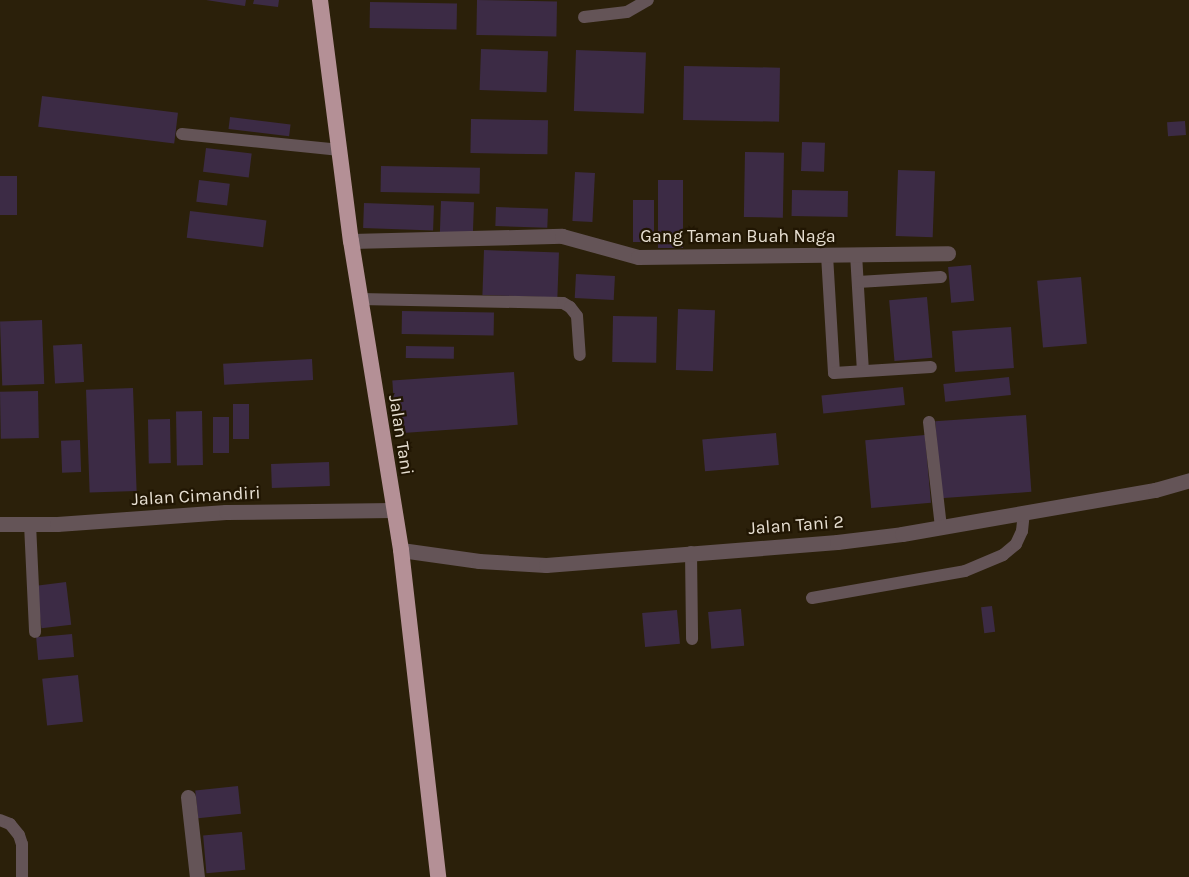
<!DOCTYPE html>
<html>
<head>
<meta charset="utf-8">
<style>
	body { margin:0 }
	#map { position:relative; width:1189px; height:877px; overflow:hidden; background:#2b200a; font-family:Karla,sans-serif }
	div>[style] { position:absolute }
	.building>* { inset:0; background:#3c2b45; transform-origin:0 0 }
	.service>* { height:12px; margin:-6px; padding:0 6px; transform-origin:6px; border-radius:6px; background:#645457 }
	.minor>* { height:15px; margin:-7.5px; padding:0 7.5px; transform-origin:7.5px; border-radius:7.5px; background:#645457 }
	.trunk>* { height:16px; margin:-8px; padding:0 8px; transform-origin:8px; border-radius:8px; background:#b49096 }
	span { translate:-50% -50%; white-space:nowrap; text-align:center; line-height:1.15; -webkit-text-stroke:4.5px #211603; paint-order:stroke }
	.street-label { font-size:18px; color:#e7dfd2 }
</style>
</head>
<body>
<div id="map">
	<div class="building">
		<div style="clip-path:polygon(206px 0,246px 0,245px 6px)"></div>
		<div style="clip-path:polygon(254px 0,279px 0,278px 7px,253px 4px)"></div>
		<div style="left:477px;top:0;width:80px;height:35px;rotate:1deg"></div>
		<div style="left:370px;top:2px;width:87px;height:26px;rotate:1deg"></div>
		<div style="left:481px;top:49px;width:67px;height:41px;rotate:2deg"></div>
		<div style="left:576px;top:50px;width:70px;height:61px;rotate:2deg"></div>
		<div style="left:684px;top:66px;width:96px;height:54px;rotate:1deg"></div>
		<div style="left:42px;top:96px;width:137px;height:31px;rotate:7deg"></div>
		<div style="left:230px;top:117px;width:61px;height:12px;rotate:7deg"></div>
		<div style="left:471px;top:119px;width:77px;height:34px;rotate:1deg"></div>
		<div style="left:1185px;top:121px;width:14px;height:18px;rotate:86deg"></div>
		<div style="left:802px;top:142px;width:23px;height:29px;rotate:2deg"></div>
		<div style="left:206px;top:148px;width:46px;height:24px;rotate:7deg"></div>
		<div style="left:745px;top:152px;width:39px;height:65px;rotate:1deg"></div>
		<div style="left:381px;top:166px;width:99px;height:26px;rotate:1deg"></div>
		<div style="left:898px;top:170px;width:37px;height:66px;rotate:2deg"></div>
		<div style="left:575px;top:172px;width:20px;height:49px;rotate:3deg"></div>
		<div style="left:0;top:176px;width:17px;height:39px"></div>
		<div style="left:199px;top:180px;width:31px;height:22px;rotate:7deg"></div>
		<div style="left:658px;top:180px;width:25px;height:68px"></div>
		<div style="left:792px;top:190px;width:56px;height:26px;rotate:1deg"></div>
		<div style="left:633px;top:200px;width:21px;height:42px"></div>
		<div style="left:441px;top:201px;width:33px;height:33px;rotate:2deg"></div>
		<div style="left:364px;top:203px;width:70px;height:25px;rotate:2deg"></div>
		<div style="left:496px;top:207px;width:52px;height:19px;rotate:2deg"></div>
		<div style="left:190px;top:211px;width:77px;height:27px;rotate:7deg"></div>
		<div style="left:484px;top:250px;width:75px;height:45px;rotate:2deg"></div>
		<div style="left:971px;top:265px;width:36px;height:23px;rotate:85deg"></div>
		<div style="left:576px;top:274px;width:39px;height:24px;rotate:3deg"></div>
		<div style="left:1081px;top:277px;width:67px;height:44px;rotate:85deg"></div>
		<div style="left:927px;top:297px;width:61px;height:38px;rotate:85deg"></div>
		<div style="left:678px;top:309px;width:37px;height:61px;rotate:2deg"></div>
		<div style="left:402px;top:311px;width:92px;height:23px;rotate:1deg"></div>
		<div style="left:613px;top:316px;width:44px;height:46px;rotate:1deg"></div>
		<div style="left:42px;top:320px;width:64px;height:42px;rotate:88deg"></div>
		<div style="left:1011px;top:327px;width:41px;height:59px;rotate:86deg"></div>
		<div style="left:82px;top:344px;width:38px;height:29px;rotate:87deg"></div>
		<div style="left:406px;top:346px;width:48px;height:12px;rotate:1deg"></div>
		<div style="left:312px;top:359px;width:21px;height:89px;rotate:87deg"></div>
		<div style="left:514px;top:372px;width:53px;height:122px;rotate:86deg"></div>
		<div style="left:1009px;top:377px;width:18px;height:66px;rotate:84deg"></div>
		<div style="left:903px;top:387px;width:18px;height:82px;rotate:84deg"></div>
		<div style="left:133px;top:388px;width:103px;height:47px;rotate:88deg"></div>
		<div style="left:38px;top:391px;width:47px;height:38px;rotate:89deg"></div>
		<div style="left:233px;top:404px;width:16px;height:35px"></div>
		<div style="left:202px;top:411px;width:54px;height:26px;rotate:89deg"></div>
		<div style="left:1026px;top:415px;width:77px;height:91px;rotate:86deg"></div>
		<div style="left:213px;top:417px;width:16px;height:36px"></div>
		<div style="left:170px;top:419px;width:44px;height:22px;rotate:89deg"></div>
		<div style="left:776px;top:433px;width:32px;height:74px;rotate:85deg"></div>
		<div style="left:925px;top:435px;width:68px;height:60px;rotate:85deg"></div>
		<div style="left:80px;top:440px;width:32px;height:19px;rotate:88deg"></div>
		<div style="left:329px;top:462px;width:24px;height:58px;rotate:88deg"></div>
		<div style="left:66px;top:582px;width:43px;height:30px;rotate:83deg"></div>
		<div style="left:992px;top:606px;width:26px;height:11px;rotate:83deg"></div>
		<div style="left:741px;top:609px;width:37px;height:33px;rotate:85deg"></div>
		<div style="left:677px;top:610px;width:34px;height:35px;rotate:85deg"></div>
		<div style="left:72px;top:634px;width:23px;height:36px;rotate:85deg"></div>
		<div style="left:78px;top:675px;width:47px;height:36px;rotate:84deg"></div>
		<div style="left:238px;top:786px;width:28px;height:43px;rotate:84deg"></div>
		<div style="left:242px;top:832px;width:38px;height:39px;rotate:85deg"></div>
	</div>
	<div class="service">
		<div style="left:584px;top:17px;width:43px;rotate:-6.6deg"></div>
		<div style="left:627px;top:12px;width:24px;rotate:-30deg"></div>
		<div style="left:182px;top:134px;width:159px;rotate:5.8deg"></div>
		<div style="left:856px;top:254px;width:117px;rotate:86.6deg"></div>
		<div style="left:827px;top:255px;width:118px;rotate:86.6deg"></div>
		<div style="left:834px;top:373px;width:97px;rotate:-3.5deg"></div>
		<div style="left:858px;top:282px;width:83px;rotate:-3.4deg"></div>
		<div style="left:360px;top:299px;width:203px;rotate:1.1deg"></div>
		<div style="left:563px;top:303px;width:8px;rotate:30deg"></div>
		<div style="left:570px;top:307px;width:11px;rotate:52deg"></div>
		<div style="left:577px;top:316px;width:39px;rotate:86deg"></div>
		<div style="left:929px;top:422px;width:106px;rotate:83.5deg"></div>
		<div style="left:30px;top:524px;width:108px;rotate:87.3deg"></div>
		<div style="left:691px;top:552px;width:87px;rotate:89.3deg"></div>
		<div style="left:812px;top:598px;width:155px;rotate:-10deg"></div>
		<div style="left:965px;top:571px;width:41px;rotate:-22.8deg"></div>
		<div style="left:1003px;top:555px;width:17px;rotate:-40deg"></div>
		<div style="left:1016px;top:544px;width:14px;rotate:-65deg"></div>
		<div style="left:1022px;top:531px;width:19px;rotate:-84deg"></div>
		<div style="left:0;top:820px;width:11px;rotate:22deg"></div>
		<div style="left:10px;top:824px;width:14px;rotate:51deg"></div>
		<div style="left:19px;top:835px;width:9px;rotate:72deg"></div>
		<div style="left:22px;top:844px;width:33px;rotate:90deg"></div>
	</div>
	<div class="minor">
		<div style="left:351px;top:241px;width:211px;rotate:-1.4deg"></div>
		<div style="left:562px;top:236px;width:79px;rotate:15.4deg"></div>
		<div style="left:638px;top:257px;width:310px;rotate:-0.7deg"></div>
		<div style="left:0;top:524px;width:57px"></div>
		<div style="left:57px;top:524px;width:169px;rotate:-4.1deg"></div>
		<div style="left:226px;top:512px;width:167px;rotate:-0.7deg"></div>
		<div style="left:401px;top:550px;width:79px;rotate:8deg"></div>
		<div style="left:479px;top:561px;width:67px;rotate:3.4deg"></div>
		<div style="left:546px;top:565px;width:292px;rotate:-4.5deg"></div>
		<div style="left:837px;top:542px;width:65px;rotate:-7deg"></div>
		<div style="left:902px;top:534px;width:257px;rotate:-9.9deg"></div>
		<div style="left:1155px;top:490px;width:35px;rotate:-16deg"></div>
		<div style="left:188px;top:797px;width:81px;rotate:83.6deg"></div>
	</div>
	<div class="trunk">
		<div style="left:320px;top:0;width:243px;rotate:82.7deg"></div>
		<div style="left:351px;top:241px;width:313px;rotate:80.8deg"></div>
		<div style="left:401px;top:550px;width:329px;rotate:83.5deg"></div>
	</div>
	<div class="street-label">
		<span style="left:738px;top:236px">Gang Taman Buah Naga</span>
		<span style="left:401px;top:435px;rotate:81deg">Jalan Tani</span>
		<span style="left:196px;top:496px;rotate:-3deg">Jalan Cimandiri</span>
		<span style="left:796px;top:525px;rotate:-4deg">Jalan Tani 2</span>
	</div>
</div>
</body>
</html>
